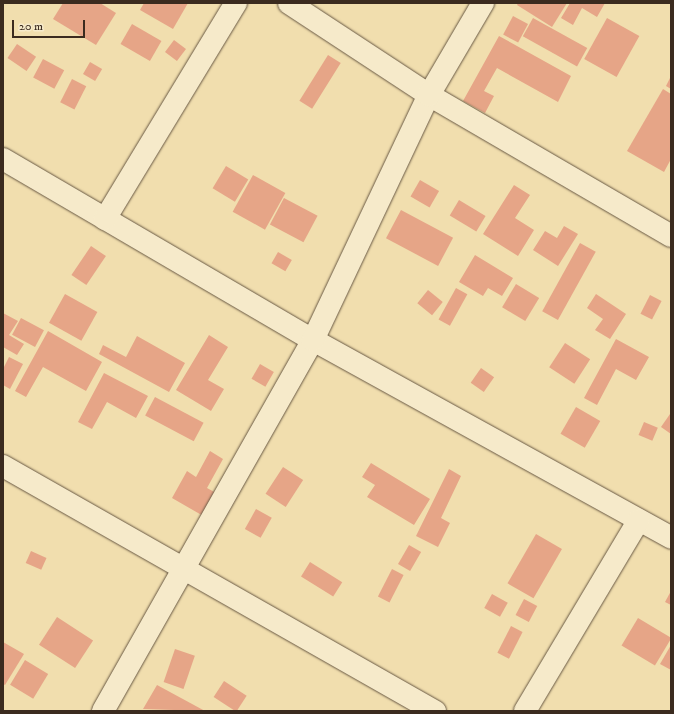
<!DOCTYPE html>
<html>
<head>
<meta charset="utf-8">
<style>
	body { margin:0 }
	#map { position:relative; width:674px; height:714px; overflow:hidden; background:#f1deae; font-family:"IM FELL DW Pica",serif }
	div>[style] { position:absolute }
	.building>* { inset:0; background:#e6a587; transform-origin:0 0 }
	.roads { filter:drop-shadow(0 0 1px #685843) drop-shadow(0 0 1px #685843) }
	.minor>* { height:22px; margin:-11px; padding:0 11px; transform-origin:11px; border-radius:11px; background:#f6eaca }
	span { translate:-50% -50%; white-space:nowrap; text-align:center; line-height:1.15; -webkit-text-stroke:3px #f6eaca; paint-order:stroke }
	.frame { position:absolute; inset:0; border:4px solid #3b2b1f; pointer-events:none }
	.scale { position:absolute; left:12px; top:20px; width:73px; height:18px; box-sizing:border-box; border:2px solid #3b2b1f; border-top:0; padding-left:5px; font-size:12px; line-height:14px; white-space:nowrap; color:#3b2b1f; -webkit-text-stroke:3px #f6eaca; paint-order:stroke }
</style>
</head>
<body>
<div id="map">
	<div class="building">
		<div style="clip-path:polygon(63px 3px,100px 3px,116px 13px,96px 45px,53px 19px)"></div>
		<div style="clip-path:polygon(144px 3px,188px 3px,173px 29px,140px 10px)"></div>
		<div style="clip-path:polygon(518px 3px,567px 3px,552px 27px,517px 5px)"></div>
		<div style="clip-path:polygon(570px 3px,605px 3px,597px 17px,582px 8px,573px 25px,561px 18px)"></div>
		<div style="left:513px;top:16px;width:17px;height:21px;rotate:28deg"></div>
		<div style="left:533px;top:18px;width:62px;height:21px;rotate:29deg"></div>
		<div style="left:607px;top:18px;width:37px;height:47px;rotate:29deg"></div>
		<div style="left:132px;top:24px;width:34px;height:23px;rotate:30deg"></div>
		<div style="clip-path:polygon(499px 36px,571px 76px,558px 102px,497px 68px,484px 91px,494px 96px,485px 113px,463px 101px)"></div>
		<div style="left:174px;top:40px;width:15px;height:15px;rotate:37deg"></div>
		<div style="left:17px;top:44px;width:23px;height:17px;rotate:34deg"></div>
		<div style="left:328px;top:55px;width:15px;height:54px;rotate:32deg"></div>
		<div style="left:43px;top:59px;width:24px;height:21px;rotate:28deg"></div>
		<div style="left:90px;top:62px;width:14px;height:14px;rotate:30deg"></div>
		<div style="clip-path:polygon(671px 76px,671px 89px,666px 86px)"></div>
		<div style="left:72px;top:79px;width:16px;height:26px;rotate:27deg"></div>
		<div style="clip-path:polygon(663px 89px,671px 94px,671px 159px,664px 172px,627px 151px)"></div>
		<div style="left:226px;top:166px;width:26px;height:26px;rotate:31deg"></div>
		<div style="left:253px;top:175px;width:37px;height:42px;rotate:29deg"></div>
		<div style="left:420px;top:180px;width:22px;height:19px;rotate:30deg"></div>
		<div style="clip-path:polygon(514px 185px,530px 195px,515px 218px,534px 230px,518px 256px,483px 234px)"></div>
		<div style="left:284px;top:198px;width:38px;height:30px;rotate:28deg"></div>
		<div style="left:459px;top:200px;width:31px;height:18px;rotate:31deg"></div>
		<div style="left:401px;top:210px;width:59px;height:32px;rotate:28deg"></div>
		<div style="clip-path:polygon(564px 226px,578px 234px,558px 266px,533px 250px,545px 231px,557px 238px)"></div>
		<div style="left:580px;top:243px;width:18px;height:78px;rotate:29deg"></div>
		<div style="left:91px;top:246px;width:18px;height:35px;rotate:34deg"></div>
		<div style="left:278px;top:252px;width:16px;height:13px;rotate:30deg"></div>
		<div style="clip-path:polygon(475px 255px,513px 278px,502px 296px,488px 288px,483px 296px,459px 282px)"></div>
		<div style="left:516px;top:284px;width:27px;height:27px;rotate:31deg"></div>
		<div style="left:456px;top:288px;width:13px;height:36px;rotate:29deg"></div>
		<div style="left:428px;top:290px;width:19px;height:17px;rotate:39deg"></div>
		<div style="left:65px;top:294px;width:37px;height:33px;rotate:29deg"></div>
		<div style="clip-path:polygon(596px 294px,626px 314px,610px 339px,595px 330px,603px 319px,587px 308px)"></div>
		<div style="left:650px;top:295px;width:13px;height:21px;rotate:27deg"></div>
		<div style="clip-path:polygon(3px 313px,18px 321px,9px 335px,24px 344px,17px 355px,3px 347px)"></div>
		<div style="left:21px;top:318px;width:26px;height:19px;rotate:28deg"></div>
		<div style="clip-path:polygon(48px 331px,102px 362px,86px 391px,43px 367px,26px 397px,15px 391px)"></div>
		<div style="clip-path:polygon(209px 335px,228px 347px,208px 380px,224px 389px,211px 411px,176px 390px)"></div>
		<div style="clip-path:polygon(137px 336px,185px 363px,169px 392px,99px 354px,103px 345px,126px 357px)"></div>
		<div style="clip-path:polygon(616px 339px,649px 357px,636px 380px,616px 369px,597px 405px,584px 398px)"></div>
		<div style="left:565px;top:343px;width:30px;height:29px;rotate:33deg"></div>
		<div style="clip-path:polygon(9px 357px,23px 364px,10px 389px,3px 385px,3px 369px)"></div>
		<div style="left:260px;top:364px;width:16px;height:17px;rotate:30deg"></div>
		<div style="left:481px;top:368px;width:16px;height:18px;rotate:35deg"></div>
		<div style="clip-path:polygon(104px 373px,148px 396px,136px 418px,107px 402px,92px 429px,78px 422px)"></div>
		<div style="left:155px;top:397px;width:55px;height:21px;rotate:28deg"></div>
		<div style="left:576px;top:407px;width:28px;height:31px;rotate:30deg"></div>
		<div style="clip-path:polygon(670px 414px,671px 415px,671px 434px,661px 427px)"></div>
		<div style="left:644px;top:422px;width:15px;height:14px;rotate:23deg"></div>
		<div style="clip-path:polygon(210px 451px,223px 459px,207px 488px,218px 494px,205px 517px,172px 498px,187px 471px,196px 477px)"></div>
		<div style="clip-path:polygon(371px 463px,430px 499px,414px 525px,367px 497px,375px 485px,362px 477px)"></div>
		<div style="left:283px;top:467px;width:24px;height:32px;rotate:33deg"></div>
		<div style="clip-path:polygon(449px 469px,461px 476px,441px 518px,450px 523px,438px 547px,416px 536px)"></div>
		<div style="left:256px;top:509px;width:18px;height:23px;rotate:29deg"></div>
		<div style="left:536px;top:534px;width:30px;height:57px;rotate:30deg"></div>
		<div style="left:409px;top:545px;width:14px;height:22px;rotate:30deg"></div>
		<div style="left:31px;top:551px;width:17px;height:13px;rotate:24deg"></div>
		<div style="left:310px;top:562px;width:38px;height:17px;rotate:32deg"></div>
		<div style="left:392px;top:569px;width:13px;height:31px;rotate:27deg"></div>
		<div style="clip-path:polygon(671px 591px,671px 605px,665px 602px)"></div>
		<div style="left:492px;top:594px;width:18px;height:16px;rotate:29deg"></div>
		<div style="left:524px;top:599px;width:15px;height:18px;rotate:28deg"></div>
		<div style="left:57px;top:617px;width:43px;height:33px;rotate:33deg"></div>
		<div style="left:638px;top:618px;width:39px;height:32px;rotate:31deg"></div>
		<div style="left:511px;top:626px;width:13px;height:30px;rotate:27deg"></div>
		<div style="clip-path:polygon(3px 642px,24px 654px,5px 685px,3px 684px)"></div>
		<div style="clip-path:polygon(671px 645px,671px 670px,660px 664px)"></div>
		<div style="left:175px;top:649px;width:21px;height:35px;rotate:19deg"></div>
		<div style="left:25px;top:660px;width:27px;height:29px;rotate:31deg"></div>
		<div style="left:224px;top:681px;width:27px;height:19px;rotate:33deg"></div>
		<div style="clip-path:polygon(157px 685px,205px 711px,143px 709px)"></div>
	</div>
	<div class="roads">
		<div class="minor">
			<div style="left:289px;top:3px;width:168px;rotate:33.3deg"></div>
			<div style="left:429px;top:95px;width:280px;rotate:30.2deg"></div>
			<div style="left:3px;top:159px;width:359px;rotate:30.3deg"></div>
			<div style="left:313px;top:340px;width:409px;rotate:28.9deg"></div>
			<div style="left:105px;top:219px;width:253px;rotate:-58.8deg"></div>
			<div style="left:3px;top:466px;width:497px;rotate:29.6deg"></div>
			<div style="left:103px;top:711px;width:426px;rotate:-60.5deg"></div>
			<div style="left:313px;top:340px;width:271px;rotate:-64.7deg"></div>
			<div style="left:429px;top:95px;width:107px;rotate:-59.6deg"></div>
			<div style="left:525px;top:711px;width:222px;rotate:-59.2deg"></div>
		</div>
	</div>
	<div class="frame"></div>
	<div class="scale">20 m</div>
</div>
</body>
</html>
